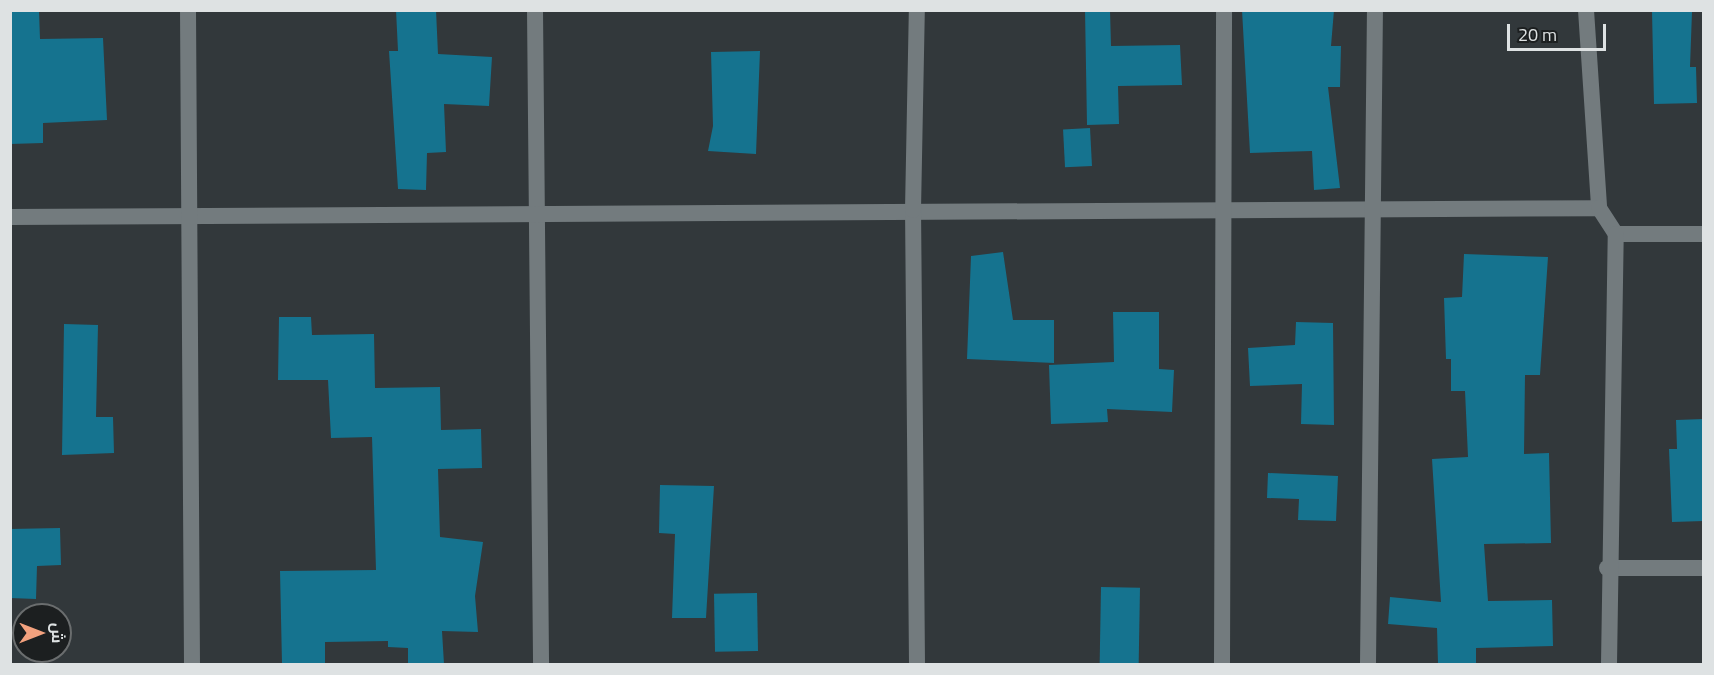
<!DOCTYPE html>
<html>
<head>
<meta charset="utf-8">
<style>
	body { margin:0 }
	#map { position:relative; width:1714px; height:675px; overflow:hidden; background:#32383b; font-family:"Titillium Web",Cairo,sans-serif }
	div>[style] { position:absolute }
	.building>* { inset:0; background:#15738f; transform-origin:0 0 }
	.minor>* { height:16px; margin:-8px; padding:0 8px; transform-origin:8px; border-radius:8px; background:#737b7e }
	.tertiary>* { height:16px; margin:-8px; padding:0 8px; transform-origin:8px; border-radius:8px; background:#737b7e }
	span { translate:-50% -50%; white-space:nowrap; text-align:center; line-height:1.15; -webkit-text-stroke:4.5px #1c1f20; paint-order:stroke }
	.frame { position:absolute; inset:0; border:12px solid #dee2e3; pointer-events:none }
	.north { position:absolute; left:12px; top:603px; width:60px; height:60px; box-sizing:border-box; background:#1c1f20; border:2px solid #6a6d6e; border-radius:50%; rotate:90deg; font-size:16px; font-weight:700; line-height:24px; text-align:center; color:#dee2e3 }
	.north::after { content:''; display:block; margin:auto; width:21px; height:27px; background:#f2a17e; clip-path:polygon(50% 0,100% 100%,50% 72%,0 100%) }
	.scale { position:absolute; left:1507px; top:24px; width:99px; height:27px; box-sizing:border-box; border:3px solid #dee2e3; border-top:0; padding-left:8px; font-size:18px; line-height:21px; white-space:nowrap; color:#dee2e3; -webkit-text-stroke:4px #1c1f20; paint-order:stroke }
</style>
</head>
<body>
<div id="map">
	<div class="building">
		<div style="clip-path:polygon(10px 10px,39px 10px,40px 39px,103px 38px,107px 120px,43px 123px,43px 143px,10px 144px)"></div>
		<div style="clip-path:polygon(396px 10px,436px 10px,438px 54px,492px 57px,489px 106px,444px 104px,446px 152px,427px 153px,426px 190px,398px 189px,389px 51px,398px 51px)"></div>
		<div style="clip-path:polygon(1085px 10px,1110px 10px,1111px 46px,1180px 45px,1182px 85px,1118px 86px,1119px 124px,1087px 125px)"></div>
		<div style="clip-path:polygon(1242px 10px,1334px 10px,1331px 46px,1341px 46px,1340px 87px,1328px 87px,1340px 188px,1314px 190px,1312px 151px,1250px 153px)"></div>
		<div style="clip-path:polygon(1652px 11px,1692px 12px,1690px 67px,1696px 67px,1697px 103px,1654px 104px)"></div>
		<div style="clip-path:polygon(760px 51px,756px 154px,708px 151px,713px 126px,711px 52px)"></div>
		<div style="left:1090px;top:128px;width:38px;height:27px;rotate:87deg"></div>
		<div style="clip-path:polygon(1003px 252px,1013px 320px,1054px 320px,1054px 363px,967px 359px,971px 256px)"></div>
		<div style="clip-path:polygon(1464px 254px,1548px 257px,1540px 375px,1525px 375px,1524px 454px,1549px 453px,1551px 543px,1484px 544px,1488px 601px,1552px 600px,1553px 646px,1476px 648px,1476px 664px,1438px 664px,1437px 628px,1388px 624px,1390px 597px,1441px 602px,1432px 459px,1468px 457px,1465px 391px,1451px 391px,1451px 359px,1446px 359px,1444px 298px,1462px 297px)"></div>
		<div style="clip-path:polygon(1113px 312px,1159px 312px,1159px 369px,1174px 370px,1172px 412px,1107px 409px,1108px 422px,1051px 424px,1049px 365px,1114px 362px)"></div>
		<div style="clip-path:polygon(279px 317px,311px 317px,312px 335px,374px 334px,375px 388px,440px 387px,441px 430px,481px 429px,482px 468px,438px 469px,440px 537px,483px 542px,475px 596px,478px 632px,442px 631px,444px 664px,408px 664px,408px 648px,388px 647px,388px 641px,325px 642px,325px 664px,282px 664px,280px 571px,376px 570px,372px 437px,331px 438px,328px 380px,278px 380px)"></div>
		<div style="clip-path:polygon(1296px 322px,1333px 323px,1334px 425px,1301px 424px,1302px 384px,1250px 386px,1248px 348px,1295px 345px)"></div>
		<div style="clip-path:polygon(64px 324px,98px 325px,96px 417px,113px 417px,114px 453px,62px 455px)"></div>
		<div style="clip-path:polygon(1704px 419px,1704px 521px,1672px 522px,1669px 449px,1677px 449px,1676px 420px)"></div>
		<div style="clip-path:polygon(1268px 473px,1338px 476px,1336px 521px,1298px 520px,1299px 499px,1267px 498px)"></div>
		<div style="clip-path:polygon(660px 485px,714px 486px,706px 618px,672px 618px,675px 534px,659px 533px)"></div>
		<div style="clip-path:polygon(60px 528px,61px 565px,37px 566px,36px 599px,10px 598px,10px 529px)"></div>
		<div style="left:1101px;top:587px;width:39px;height:77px;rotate:1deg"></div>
		<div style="left:757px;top:593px;width:58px;height:43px;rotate:89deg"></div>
	</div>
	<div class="minor">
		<div style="left:535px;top:10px;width:654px;rotate:89.47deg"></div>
		<div style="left:1586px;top:10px;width:198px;rotate:86.2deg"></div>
		<div style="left:10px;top:217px;width:1589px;rotate:-0.32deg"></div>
		<div style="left:1599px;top:208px;width:31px;rotate:57deg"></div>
		<div style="left:1616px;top:234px;width:88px"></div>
		<div style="left:1607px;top:568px;width:97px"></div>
		<div style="left:917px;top:664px;width:454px;rotate:-90.5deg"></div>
		<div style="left:913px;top:210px;width:200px;rotate:-88.9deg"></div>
		<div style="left:1222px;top:664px;width:654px;rotate:-89.82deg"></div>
		<div style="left:1368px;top:664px;width:654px;rotate:-89.39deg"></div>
		<div style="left:1609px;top:664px;width:430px;rotate:-89.1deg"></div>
	</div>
	<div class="tertiary">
		<div style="left:188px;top:10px;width:654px;rotate:89.65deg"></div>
	</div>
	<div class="frame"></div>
	<div class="north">ش</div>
	<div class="scale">20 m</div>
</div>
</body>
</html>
